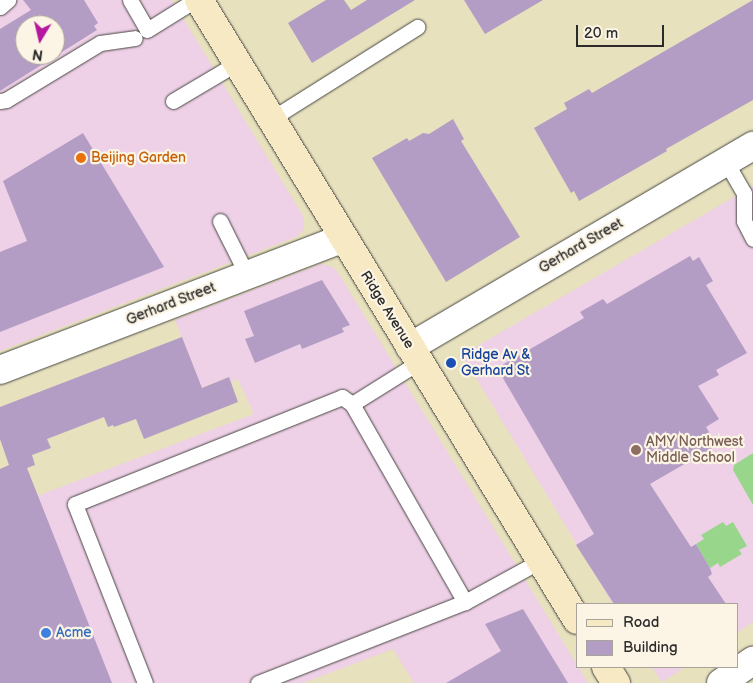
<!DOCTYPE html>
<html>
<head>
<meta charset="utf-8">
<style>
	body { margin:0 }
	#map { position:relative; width:753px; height:683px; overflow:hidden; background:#e7e1be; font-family:"Balsamiq Sans",sans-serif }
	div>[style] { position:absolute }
	.built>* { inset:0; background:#eed0e7 }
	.green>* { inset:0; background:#98d68c }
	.building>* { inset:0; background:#b49dc5 }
	.roads { filter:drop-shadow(0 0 1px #474641) drop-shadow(0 0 1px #474641) }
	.service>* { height:15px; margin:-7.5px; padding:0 7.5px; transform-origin:7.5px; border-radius:7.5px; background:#fff }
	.minor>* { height:28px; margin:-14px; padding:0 14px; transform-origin:14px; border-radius:14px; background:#fff }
	.secondary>* { height:28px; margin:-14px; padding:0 14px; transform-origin:14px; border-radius:14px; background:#f7e9c3 }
	.dots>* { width:14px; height:14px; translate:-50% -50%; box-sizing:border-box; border:2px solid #fcf5e5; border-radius:50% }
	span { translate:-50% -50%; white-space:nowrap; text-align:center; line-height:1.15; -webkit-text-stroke:4.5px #fcf5e5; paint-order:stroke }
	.food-label { font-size:14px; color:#c56008 }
	.left { translate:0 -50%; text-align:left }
	.street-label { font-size:14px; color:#2b2b2b }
	.transit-label { font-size:14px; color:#164399 }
	.education-label { font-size:14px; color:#785e54 }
	.shop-label { font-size:14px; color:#366cbe }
	.legend { position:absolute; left:576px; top:603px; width:162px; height:65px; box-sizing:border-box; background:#fcf5e5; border:1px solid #a8a49b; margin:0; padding:6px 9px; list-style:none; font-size:15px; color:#2b2b2b }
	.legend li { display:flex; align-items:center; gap:10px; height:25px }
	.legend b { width:25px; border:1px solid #a8a49b }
	.north { position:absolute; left:15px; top:15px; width:50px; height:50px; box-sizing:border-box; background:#fcf5e5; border:1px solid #a8a49b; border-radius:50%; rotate:189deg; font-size:14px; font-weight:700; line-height:20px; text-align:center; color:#2b2b2b }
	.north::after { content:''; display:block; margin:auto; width:18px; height:22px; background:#b5179e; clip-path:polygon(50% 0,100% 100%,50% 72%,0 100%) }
	.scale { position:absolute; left:576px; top:25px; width:88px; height:22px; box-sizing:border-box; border:2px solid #2b2b2b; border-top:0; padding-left:6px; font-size:15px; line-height:18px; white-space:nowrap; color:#2b2b2b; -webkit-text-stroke:4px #fcf5e5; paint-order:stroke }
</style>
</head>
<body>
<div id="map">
	<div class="built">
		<div style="clip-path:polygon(evenodd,0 0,172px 0,303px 216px,304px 229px,301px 233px,296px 237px,0 351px,0 0,25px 25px,55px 25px,55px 55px,25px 55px,25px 25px)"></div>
		<div style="clip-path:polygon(753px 186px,753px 622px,737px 633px,737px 604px,613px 604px,462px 355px)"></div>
		<div style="clip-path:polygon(321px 264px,333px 267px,337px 271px,588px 683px,414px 683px,393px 649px,303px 683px,0 683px,0 510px,254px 414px,238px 379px,230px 382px,228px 377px,196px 390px,195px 370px,175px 320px)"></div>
		<div style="clip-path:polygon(652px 667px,685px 667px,662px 682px)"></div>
	</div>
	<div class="green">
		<div style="clip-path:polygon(753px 453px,753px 505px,733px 470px,734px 465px)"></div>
		<div style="clip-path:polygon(723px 522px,726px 526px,733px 522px,747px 546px,739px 550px,742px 554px,720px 567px,718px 563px,710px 568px,696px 544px,704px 539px,701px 535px)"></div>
	</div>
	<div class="building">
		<div style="clip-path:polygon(evenodd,23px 0,84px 0,98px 23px,94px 26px,97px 30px,0 91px,0 29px,31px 10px,23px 0,25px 25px,55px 25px,55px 55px,25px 55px,25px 25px)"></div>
		<div style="clip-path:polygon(326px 0,344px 0,351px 10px,367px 0,415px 0,312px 63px,288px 23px)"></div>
		<div style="clip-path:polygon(464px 0,543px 0,485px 34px)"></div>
		<div style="clip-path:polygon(753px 0,753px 100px,666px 149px,667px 151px,579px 201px,574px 191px,571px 193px,534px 128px,567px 109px,564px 103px,589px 89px,592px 93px)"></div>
		<div style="clip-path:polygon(453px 119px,464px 139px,461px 141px,520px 237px,446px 282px,372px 158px,407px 138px,409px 141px,423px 133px,429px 134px)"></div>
		<div style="clip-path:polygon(83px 133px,164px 267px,0 332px,0 252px,27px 241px,3px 181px)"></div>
		<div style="clip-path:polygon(690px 256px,693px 261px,699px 257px,713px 281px,706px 285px,747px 353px,716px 370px,719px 375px,698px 386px,719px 419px,706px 427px,715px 442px,710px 445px,712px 448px,650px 484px,691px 547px,696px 544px,710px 568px,712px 574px,708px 577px,726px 604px,614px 604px,576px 545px,594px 534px,497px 368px,584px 318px,580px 312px,603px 299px,607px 304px)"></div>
		<div style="clip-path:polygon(322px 280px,350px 325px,342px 328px,344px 332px,302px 349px,300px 344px,255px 363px,245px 339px,254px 336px,244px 311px)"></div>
		<div style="clip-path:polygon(182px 337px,202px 388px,229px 377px,238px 402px,144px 439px,136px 419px,114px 427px,113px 425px,108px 427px,104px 417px,47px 439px,51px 448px,32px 455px,35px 465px,27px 468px,112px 683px,0 683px,0 469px,9px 465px,0 439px,0 407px)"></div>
		<div style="clip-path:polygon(523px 609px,568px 683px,446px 683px,501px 651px,485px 624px)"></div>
	</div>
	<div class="roads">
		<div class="service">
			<div style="left:130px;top:0;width:34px;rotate:60deg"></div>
			<div style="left:147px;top:30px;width:57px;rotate:-32deg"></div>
			<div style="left:0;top:7px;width:11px;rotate:-41deg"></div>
			<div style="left:0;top:101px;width:6px;rotate:-9deg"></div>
			<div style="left:6px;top:100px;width:110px;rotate:-31.2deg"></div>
			<div style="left:100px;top:43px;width:35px;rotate:-8deg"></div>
			<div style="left:173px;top:101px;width:74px;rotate:-30.7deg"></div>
			<div style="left:271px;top:119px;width:173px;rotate:-32.2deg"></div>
			<div style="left:726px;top:162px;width:36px;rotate:60deg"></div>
			<div style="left:744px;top:193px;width:28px;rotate:90deg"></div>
			<div style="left:744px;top:221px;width:20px;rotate:63deg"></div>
			<div style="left:220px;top:221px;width:60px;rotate:63.4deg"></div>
			<div style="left:352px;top:404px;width:79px;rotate:-32.1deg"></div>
			<div style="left:145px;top:683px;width:192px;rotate:-111.4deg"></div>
			<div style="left:75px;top:504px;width:288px;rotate:-21.8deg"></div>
			<div style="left:342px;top:397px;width:12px;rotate:35deg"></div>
			<div style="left:352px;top:404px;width:228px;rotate:60.3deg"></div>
			<div style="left:258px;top:683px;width:222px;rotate:-21.4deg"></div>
			<div style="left:465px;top:602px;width:85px;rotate:-28.7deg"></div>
		</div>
		<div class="minor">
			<div style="left:410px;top:347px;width:398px;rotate:-30.4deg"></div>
			<div style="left:0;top:370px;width:368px;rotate:-21deg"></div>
			<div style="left:721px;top:683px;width:39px;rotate:-35deg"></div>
		</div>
		<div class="secondary">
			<div style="left:199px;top:0;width:726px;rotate:58.63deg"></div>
			<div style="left:606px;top:667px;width:19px;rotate:58deg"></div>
		</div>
	</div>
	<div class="dots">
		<div style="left:81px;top:158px;background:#e8710a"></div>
		<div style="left:451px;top:363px;background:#1a4fb4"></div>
		<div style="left:636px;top:450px;background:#8d6e63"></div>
		<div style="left:46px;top:633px;background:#3f7fe0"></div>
	</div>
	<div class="food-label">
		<span class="left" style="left:91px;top:158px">Beijing Garden</span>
	</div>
	<div class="street-label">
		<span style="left:581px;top:246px;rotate:-30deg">Gerhard Street</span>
		<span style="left:171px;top:304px;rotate:-21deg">Gerhard Street</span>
		<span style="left:387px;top:310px;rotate:58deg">Ridge Avenue</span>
	</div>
	<div class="transit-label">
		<span class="left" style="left:461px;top:363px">Ridge Av &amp;<br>Gerhard St</span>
	</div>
	<div class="education-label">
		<span class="left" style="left:646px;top:450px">AMY Northwest<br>Middle School</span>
	</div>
	<div class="shop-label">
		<span class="left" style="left:56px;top:633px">Acme</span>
	</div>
	<ul class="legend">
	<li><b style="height:6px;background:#f7e9c3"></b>Road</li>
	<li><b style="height:14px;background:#b49dc5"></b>Building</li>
	</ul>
	<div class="north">N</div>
	<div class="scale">20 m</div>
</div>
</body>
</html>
